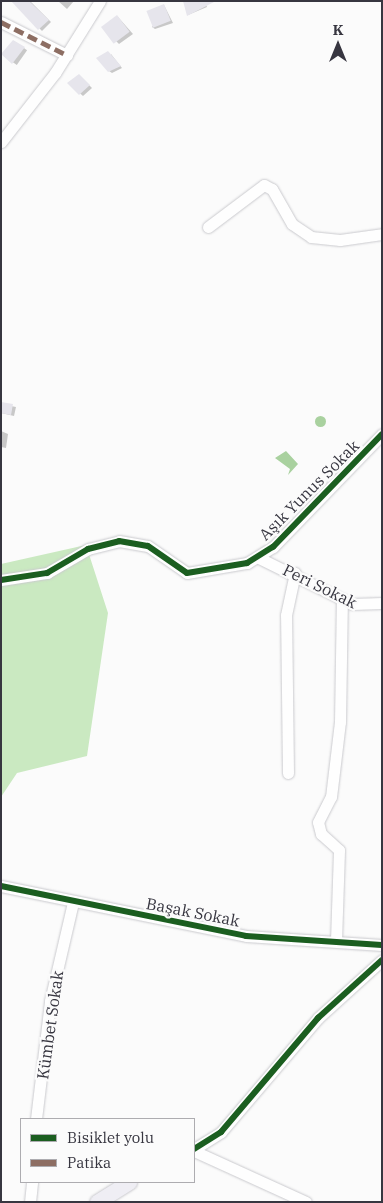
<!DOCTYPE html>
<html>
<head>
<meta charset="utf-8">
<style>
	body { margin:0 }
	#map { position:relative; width:383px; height:1203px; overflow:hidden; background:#fbfbfb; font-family:"IBM Plex Serif",serif }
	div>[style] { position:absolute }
	.forest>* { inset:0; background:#cae9c1 }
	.water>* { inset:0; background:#a9d19f }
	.round { border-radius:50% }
	.shadow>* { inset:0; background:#0003; transform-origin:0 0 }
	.building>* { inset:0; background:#e6e5ec; transform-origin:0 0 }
	.roads { filter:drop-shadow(0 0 1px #cacace) drop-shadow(0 0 1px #cacace) }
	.minor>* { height:11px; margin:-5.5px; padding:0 5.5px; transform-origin:5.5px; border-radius:5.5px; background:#fefefe }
	.major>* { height:15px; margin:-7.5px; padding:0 7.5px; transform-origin:7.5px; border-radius:7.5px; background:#efeef4 }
	.quiet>* { height:5px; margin-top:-2.5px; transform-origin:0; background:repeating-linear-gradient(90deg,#8d6e63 0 10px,transparent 0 15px) }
	.cycleway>* { height:6px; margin:-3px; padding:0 3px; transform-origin:3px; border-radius:3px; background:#1b5e20 }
	span { translate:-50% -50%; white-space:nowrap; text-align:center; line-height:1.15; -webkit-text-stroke:4.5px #fbfbfb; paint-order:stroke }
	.street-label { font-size:16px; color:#373640 }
	.frame { position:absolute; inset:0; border:2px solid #373640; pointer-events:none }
	.legend { position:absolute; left:20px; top:1118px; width:175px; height:65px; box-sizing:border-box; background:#fbfbfb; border:1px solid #adacb0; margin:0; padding:6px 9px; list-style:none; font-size:15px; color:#373640 }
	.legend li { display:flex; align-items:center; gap:10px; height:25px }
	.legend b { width:25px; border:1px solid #adacb0 }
	.north { position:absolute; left:313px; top:20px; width:50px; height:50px; -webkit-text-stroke:4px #fbfbfb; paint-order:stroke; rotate:0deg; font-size:14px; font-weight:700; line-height:20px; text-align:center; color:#373640 }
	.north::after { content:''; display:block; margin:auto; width:18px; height:22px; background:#373640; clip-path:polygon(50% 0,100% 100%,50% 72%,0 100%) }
</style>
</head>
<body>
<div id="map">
	<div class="forest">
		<div style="clip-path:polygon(86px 545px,108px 613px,87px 756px,17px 773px,1px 797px,1px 564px)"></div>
	</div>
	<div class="water">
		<div class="round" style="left:314.5px;top:415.5px;width:11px;height:11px"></div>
		<div style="clip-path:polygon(286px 451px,298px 464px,288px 475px,290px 469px,275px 458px)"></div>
	</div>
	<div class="shadow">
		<div style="clip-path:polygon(13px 1px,30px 1px,51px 22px,42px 31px)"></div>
		<div style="clip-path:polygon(58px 1px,74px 1px,67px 9px)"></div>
		<div style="clip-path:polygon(205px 1px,207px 7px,188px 15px)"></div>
		<div style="clip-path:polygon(164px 5px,173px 23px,155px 29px,152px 27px)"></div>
		<div style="clip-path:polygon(118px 17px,133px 34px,119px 44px,103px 28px)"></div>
		<div style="left:14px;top:41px;width:16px;height:18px;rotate:35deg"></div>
		<div style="clip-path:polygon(111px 54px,122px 68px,112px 73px,109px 71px)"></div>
		<div style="clip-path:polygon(79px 75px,92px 88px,83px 96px,68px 83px)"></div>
		<div style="clip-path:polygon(1px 404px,16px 407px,14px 416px,1px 413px)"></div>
		<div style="clip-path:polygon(1px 431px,8px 434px,6px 448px,1px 447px)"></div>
	</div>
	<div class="building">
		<div style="clip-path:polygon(11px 1px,29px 1px,49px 20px,38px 30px)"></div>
		<div style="clip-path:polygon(183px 1px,214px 1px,214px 2px,187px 16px)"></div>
		<div style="left:164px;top:4px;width:18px;height:19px;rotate:68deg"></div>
		<div style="left:117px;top:15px;width:21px;height:20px;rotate:53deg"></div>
		<div style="clip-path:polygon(13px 40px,25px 47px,12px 64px,1px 54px)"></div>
		<div style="clip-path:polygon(108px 51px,121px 66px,108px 72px,96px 58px)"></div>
		<div style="clip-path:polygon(79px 74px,90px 85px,79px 95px,67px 83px)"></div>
		<div style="clip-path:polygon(1px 402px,13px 404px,11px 415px,1px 413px)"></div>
	</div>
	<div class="roads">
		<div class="minor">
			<div style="left:1px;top:22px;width:74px;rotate:26.6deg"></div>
			<div style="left:1px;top:142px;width:88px;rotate:-52deg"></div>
			<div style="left:55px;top:73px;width:85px;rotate:-58deg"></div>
			<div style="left:208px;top:227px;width:70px;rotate:-36.9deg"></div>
			<div style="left:264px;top:185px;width:9px;rotate:27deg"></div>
			<div style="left:272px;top:189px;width:40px;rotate:60.3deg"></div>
			<div style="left:292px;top:224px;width:23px;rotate:34deg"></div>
			<div style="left:311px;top:237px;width:29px;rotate:6deg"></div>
			<div style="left:340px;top:240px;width:42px;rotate:-8.1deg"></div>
			<div style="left:259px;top:558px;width:104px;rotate:26.3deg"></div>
			<div style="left:352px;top:604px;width:30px;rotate:-2deg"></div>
			<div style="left:1px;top:580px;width:47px;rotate:-8.7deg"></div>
			<div style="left:47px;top:573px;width:48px;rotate:-30.3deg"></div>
			<div style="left:88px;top:549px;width:32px;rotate:-14deg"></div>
			<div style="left:119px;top:541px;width:29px;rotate:10deg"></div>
			<div style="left:148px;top:546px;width:47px;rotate:34.7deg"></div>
			<div style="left:187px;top:573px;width:61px;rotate:-9.5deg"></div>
			<div style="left:247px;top:563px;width:31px;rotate:-32deg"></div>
			<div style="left:273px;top:547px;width:157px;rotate:-46deg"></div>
			<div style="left:288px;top:773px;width:158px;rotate:-90.7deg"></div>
			<div style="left:286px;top:615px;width:43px;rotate:-77.9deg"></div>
			<div style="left:1px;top:886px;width:250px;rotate:11.5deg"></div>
			<div style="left:246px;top:936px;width:136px;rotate:3.8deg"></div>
			<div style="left:336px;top:941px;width:91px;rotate:-88.1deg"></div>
			<div style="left:339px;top:850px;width:24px;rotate:-138deg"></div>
			<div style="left:321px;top:834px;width:12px;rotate:-104deg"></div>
			<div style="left:318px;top:822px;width:28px;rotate:-63deg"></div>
			<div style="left:331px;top:797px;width:76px;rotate:-83.2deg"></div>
			<div style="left:340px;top:722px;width:123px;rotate:-89.1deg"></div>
			<div style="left:36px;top:1119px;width:119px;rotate:-83.2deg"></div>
			<div style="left:50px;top:1001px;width:102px;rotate:-76.9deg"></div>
			<div style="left:194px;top:1149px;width:32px;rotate:-32deg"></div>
			<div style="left:221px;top:1132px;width:150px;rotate:-49.6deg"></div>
			<div style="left:318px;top:1018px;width:86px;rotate:-42.2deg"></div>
			<div style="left:194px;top:1151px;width:123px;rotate:24.5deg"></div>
			<div style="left:30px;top:1202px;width:20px;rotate:-84deg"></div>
		</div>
		<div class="major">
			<div style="left:97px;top:1202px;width:38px;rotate:-32deg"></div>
		</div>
	</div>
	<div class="quiet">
		<div style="left:1px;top:22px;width:74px;rotate:26.6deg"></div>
	</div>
	<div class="cycleway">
		<div style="left:1px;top:580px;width:47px;rotate:-8.7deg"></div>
		<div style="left:47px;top:573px;width:48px;rotate:-30.3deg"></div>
		<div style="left:88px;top:549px;width:32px;rotate:-14deg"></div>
		<div style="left:119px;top:541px;width:29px;rotate:10deg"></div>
		<div style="left:148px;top:546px;width:47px;rotate:34.7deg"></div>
		<div style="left:187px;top:573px;width:61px;rotate:-9.5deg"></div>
		<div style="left:247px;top:563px;width:31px;rotate:-32deg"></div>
		<div style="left:273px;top:547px;width:157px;rotate:-46deg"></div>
		<div style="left:1px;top:886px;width:250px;rotate:11.5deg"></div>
		<div style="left:246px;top:936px;width:136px;rotate:3.8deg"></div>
		<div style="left:194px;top:1149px;width:32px;rotate:-32deg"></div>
		<div style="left:221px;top:1132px;width:150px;rotate:-49.6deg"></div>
		<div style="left:318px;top:1018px;width:86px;rotate:-42.2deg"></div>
	</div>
	<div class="street-label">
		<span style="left:309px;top:490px;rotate:-45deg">Aşık Yunus Sokak</span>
		<span style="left:320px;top:586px;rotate:26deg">Peri Sokak</span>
		<span style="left:193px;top:912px;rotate:11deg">Başak Sokak</span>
		<span style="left:50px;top:1025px;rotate:-82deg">Kümbet Sokak</span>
	</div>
	<div class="frame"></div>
	<ul class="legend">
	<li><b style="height:6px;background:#1b5e20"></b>Bisiklet yolu</li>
	<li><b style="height:6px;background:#8d6e63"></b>Patika</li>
	</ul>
	<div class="north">K</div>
</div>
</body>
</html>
